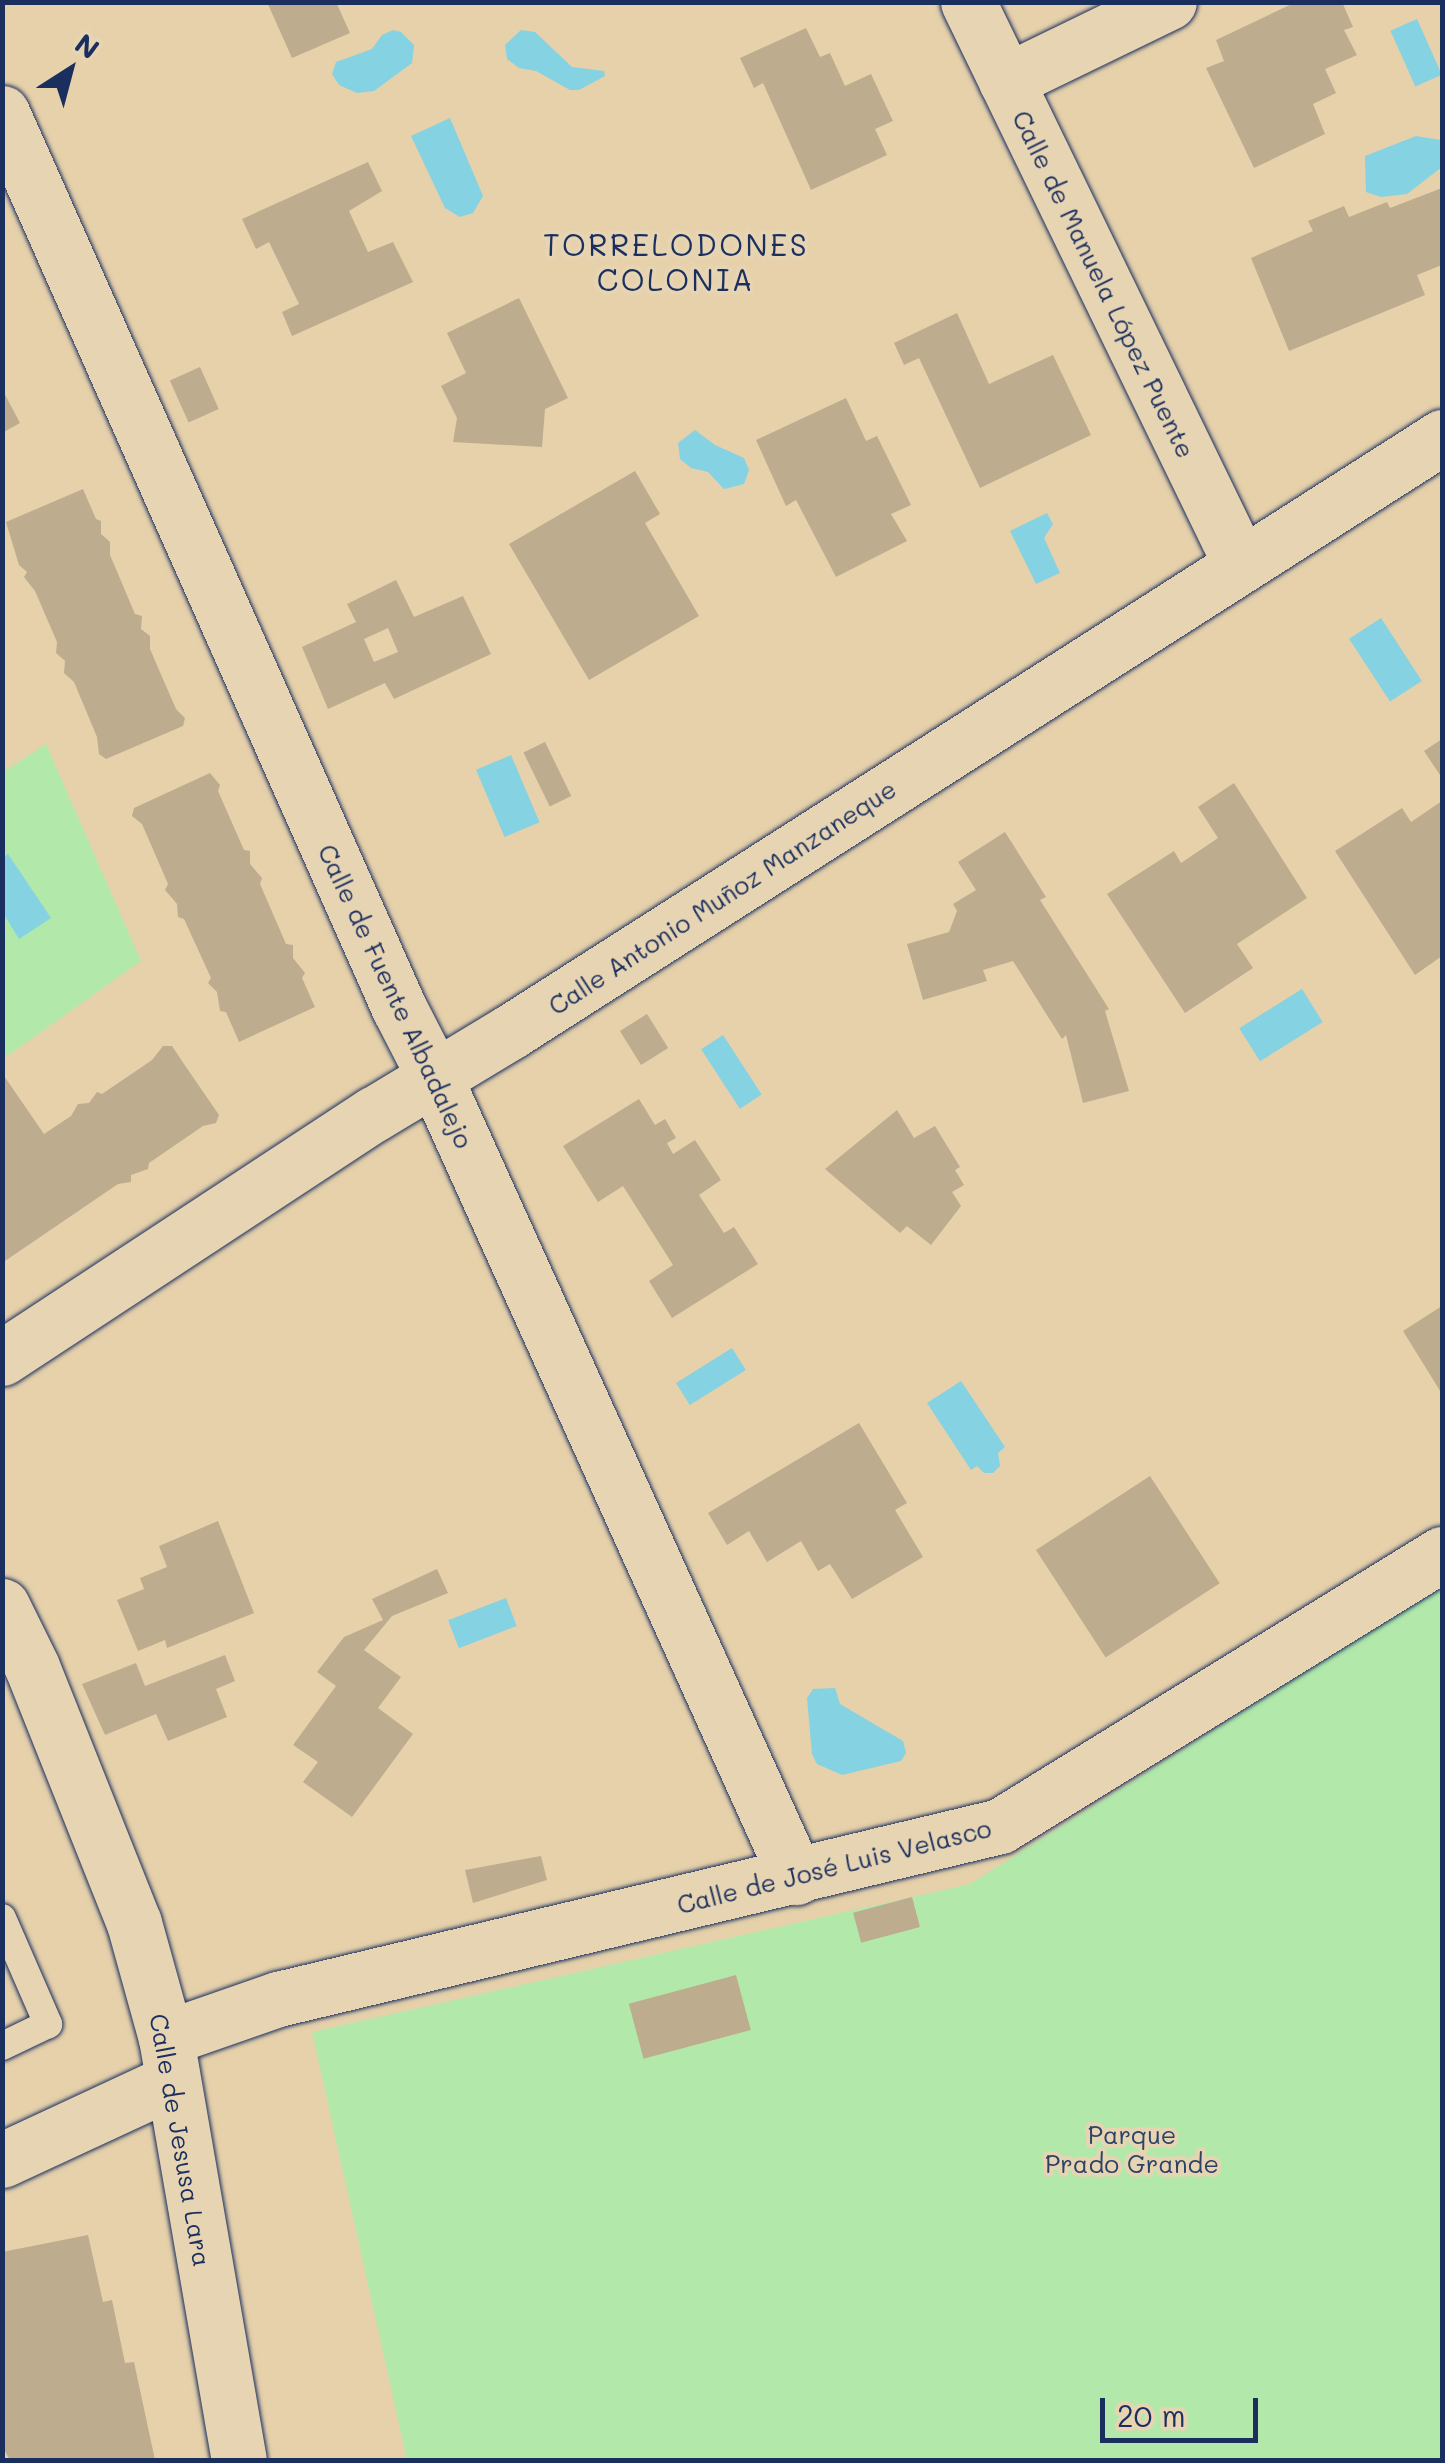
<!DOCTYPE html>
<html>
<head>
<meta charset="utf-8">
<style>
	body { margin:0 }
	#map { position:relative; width:1445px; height:2463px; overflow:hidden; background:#e6d1ab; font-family:Mali,sans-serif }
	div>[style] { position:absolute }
	.green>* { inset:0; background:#b2e9ab }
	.water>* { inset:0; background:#84d2e2; transform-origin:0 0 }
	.building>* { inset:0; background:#beac8f; transform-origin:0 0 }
	.roads { filter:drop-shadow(0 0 2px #1b2f5e) drop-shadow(0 0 2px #1b2f5e) }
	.service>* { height:28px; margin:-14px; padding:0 14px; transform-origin:14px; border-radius:14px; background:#e6d4b2 }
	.minor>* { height:55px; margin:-27.5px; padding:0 27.5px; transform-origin:27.5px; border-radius:27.5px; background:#e6d4b2 }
	.secondary>* { height:55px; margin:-27.5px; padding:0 27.5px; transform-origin:27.5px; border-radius:27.5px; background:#e6d4b2 }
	span { translate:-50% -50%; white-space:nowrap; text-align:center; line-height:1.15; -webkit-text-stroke:8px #e6d4b2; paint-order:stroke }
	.street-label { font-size:25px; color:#1b2f5e }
	.park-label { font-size:25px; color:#2a4266 }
	.quarter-label { font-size:30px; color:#1b2f5e; letter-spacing:2.5px }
	.frame { position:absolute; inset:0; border:5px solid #1b2f5e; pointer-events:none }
	.north { position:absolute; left:20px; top:20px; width:100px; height:100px; -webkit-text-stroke:8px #e6d4b2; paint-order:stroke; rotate:36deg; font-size:28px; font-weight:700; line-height:40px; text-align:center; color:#1b2f5e }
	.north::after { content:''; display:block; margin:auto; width:35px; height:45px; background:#1b2f5e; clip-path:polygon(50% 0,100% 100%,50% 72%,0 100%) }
	.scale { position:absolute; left:1100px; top:2398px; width:158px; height:45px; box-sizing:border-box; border:5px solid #1b2f5e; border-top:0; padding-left:12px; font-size:30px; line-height:35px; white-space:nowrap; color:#1b2f5e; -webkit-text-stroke:8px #e6d4b2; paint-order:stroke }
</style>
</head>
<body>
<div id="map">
	<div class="green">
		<div style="clip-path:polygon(46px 744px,141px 961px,3px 1059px,3px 772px)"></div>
		<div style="clip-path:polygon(1442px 1585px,1442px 2460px,407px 2460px,312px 2032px,970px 1884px)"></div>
	</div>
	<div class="water">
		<div style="left:1417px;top:19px;width:61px;height:29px;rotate:66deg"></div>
		<div style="clip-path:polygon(393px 30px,401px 32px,414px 45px,412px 63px,374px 91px,357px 93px,339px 85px,332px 74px,336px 62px,372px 49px,382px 35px)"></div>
		<div style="clip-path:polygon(521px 30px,535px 32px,572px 67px,604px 71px,605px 76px,579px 90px,570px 90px,536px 71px,519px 68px,507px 59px,505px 45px)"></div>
		<div style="clip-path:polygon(450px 118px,483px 196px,473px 213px,460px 217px,445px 208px,411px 136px)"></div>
		<div style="clip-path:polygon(1416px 136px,1441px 140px,1442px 167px,1407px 194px,1381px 197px,1366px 192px,1365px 156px)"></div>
		<div style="clip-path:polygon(695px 430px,715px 445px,744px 458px,749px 470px,744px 484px,724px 489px,708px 472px,691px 468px,680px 459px,678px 443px)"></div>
		<div style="clip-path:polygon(1047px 513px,1053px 524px,1044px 538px,1060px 573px,1036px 584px,1010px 531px)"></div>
		<div style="left:1381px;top:618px;width:75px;height:38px;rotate:57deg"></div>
		<div style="left:511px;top:755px;width:73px;height:38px;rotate:67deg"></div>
		<div style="clip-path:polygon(8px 854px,51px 918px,19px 939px,3px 913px,3px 858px)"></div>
		<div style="left:1302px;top:989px;width:39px;height:74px;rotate:58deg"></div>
		<div style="left:723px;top:1035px;width:71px;height:26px;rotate:57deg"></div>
		<div style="left:732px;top:1348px;width:26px;height:66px;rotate:58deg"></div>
		<div style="clip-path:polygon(961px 1381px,1005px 1447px,998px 1453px,1000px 1466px,993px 1473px,984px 1473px,977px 1466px,971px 1470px,927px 1403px)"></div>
		<div style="left:506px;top:1598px;width:30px;height:62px;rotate:69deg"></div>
		<div style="clip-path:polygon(835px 1688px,840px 1704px,903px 1741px,906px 1753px,901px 1761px,842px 1775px,817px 1764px,812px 1754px,807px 1698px,813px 1689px)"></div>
	</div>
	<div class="building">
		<div style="clip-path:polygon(267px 2px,336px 2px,350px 33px,292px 58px)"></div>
		<div style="clip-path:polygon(1296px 2px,1342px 2px,1353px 27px,1344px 30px,1357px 55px,1325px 69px,1336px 93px,1313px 104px,1325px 134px,1254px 168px,1206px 68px,1224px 61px,1216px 40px)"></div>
		<div style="clip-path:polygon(806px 28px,820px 57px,830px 53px,845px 86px,871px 74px,893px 121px,875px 129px,887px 155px,811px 190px,763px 83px,754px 88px,740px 58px)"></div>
		<div style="clip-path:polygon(368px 162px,382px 191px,349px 211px,368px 252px,393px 242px,413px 282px,292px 336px,282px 312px,299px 304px,269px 242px,256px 249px,242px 219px)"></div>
		<div style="clip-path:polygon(1442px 188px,1442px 265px,1417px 275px,1425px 295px,1289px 351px,1251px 258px,1313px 231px,1308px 221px,1344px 206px,1349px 217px,1387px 202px,1390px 208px)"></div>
		<div style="clip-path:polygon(519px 298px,568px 398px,545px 409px,542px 447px,453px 442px,457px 418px,441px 386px,466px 373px,447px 333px)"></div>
		<div style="clip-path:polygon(957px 313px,989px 384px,1053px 355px,1091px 435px,980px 488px,919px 358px,904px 365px,894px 343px)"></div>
		<div style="left:200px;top:367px;width:46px;height:33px;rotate:66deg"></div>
		<div style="clip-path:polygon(2px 389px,20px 423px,2px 433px)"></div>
		<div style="clip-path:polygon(846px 398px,866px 441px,877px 436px,911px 505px,891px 514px,907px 541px,836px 577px,796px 500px,786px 506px,756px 440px)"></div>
		<div style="clip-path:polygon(635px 471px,660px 514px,645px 523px,699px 616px,589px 680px,509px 544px)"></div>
		<div style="clip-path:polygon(83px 489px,96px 519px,101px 521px,101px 534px,110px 542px,110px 555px,135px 614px,142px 616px,141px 629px,150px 636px,150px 649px,176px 709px,185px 718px,183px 726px,106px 759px,99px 754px,97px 737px,74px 682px,64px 673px,65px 661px,56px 653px,57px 642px,35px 591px,24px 577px,27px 572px,19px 565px,6px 522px)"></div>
		<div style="clip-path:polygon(evenodd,396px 580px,414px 617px,463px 596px,491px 654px,394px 699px,385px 683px,328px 709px,302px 647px,356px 622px,347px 604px,396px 580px,388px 628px,398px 652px,374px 662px,364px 639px,388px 628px)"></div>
		<div style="clip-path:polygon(1442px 739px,1442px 778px,1424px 751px)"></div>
		<div style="left:545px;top:742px;width:60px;height:24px;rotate:64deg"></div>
		<div style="clip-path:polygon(210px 773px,220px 785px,218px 791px,244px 850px,250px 851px,250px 864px,262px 878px,260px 884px,286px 944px,293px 945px,293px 958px,305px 973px,302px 978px,315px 1007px,239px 1042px,226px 1012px,220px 1011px,217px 992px,208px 983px,211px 978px,184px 919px,178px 917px,177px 904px,165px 890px,168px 884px,142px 824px,132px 816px,134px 808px)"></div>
		<div style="clip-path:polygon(1234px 783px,1307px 898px,1237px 944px,1253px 968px,1185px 1013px,1107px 894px,1174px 851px,1181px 863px,1218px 838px,1198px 807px)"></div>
		<div style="clip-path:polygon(1442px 801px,1442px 956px,1415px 975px,1335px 851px,1402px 808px,1411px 822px)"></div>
		<div style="clip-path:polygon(1005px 832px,1046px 897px,1040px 900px,1109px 1009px,1105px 1011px,1129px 1091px,1083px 1103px,1066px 1035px,1062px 1039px,1013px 961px,983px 970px,987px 981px,923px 1000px,907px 944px,949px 932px,957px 911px,953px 904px,976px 890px,958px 862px)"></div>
		<div style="left:647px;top:1014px;width:40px;height:32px;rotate:58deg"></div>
		<div style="clip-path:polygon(163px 1046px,172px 1046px,184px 1064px,219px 1115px,216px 1123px,203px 1126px,149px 1163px,148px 1169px,131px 1175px,131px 1182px,118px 1184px,2px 1263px,2px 1073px,44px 1134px,71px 1116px,78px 1104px,89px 1103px,97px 1092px,102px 1094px,152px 1060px)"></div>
		<div style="clip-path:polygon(639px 1099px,655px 1125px,665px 1119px,676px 1138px,667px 1143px,673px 1154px,695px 1140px,721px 1180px,699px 1195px,724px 1233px,734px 1227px,758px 1264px,672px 1318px,649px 1281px,673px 1265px,623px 1186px,598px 1202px,563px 1146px)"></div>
		<div style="clip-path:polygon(897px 1110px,914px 1138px,935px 1126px,960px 1167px,955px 1170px,964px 1185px,952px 1192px,961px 1206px,931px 1245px,907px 1226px,900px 1233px,825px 1169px)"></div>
		<div style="clip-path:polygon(1442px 1306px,1442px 1394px,1403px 1331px)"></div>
		<div style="clip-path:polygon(859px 1423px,907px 1503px,895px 1510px,923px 1557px,852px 1599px,830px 1564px,818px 1571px,801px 1541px,767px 1562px,749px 1531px,727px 1545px,708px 1513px)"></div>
		<div style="left:1150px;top:1476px;width:128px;height:136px;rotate:57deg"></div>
		<div style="clip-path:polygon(218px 1521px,254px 1613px,167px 1648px,165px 1640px,138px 1651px,117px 1600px,144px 1589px,140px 1578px,167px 1567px,159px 1546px)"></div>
		<div style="clip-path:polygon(437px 1569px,448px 1593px,392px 1616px,364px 1650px,401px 1677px,378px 1708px,413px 1734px,352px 1817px,303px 1782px,318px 1762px,293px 1745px,336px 1686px,317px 1672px,344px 1637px,383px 1620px,372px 1599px)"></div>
		<div style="clip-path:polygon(225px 1655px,235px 1681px,216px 1689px,227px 1717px,168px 1741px,156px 1714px,105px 1735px,82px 1684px,136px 1663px,145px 1686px)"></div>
		<div style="clip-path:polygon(541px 1856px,547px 1880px,473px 1903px,465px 1870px)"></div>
		<div style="left:912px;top:1897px;width:31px;height:61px;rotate:75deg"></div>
		<div style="left:736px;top:1975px;width:57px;height:111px;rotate:75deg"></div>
		<div style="clip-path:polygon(88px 2235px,103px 2302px,112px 2300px,125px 2363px,134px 2362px,155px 2460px,10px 2460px,2px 2446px,2px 2252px)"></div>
	</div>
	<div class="roads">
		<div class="service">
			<div style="left:2px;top:1918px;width:116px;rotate:66.5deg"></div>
			<div style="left:48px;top:2024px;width:51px;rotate:154.4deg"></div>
		</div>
		<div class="minor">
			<div style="left:968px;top:2px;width:626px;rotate:64.13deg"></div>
			<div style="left:1006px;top:81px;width:181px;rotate:-25.9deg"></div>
			<div style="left:2px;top:113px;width:979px;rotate:66.08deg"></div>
			<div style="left:399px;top:1008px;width:79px;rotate:62.8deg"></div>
			<div style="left:435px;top:1078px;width:877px;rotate:65.69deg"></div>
			<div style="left:2px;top:1358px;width:445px;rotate:-33.3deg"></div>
			<div style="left:374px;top:1114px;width:159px;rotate:-31.1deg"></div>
			<div style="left:510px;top:1032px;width:1106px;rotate:-32.55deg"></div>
			<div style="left:166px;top:2038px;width:119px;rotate:-19.2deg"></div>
			<div style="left:278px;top:1999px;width:742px;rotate:-13.47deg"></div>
			<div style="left:1000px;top:1826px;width:519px;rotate:-31.61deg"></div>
			<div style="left:2px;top:2160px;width:187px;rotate:-24.9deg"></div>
		</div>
		<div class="secondary">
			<div style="left:2px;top:1606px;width:68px;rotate:63.8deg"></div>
			<div style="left:32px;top:1667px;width:276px;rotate:68.3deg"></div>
			<div style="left:134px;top:1923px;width:119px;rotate:74.5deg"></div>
			<div style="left:166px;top:2038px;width:428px;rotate:80.2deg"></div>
		</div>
	</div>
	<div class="street-label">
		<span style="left:1104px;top:284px;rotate:64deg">Calle de Manuela López Puente</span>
		<span style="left:722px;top:897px;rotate:-33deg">Calle Antonio Muñoz Manzaneque</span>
		<span style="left:396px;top:996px;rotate:65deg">Calle de Fuente Albadalejo</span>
		<span style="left:834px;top:1866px;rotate:-14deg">Calle de José Luis Velasco</span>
		<span style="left:181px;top:2140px;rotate:80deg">Calle de Jesusa Lara</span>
	</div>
	<div class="park-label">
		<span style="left:1132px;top:2149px">Parque<br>Prado Grande</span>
	</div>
	<div class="quarter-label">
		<span style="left:676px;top:261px">TORRELODONES<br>COLONIA</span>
	</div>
	<div class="frame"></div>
	<div class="north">N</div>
	<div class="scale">20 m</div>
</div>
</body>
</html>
